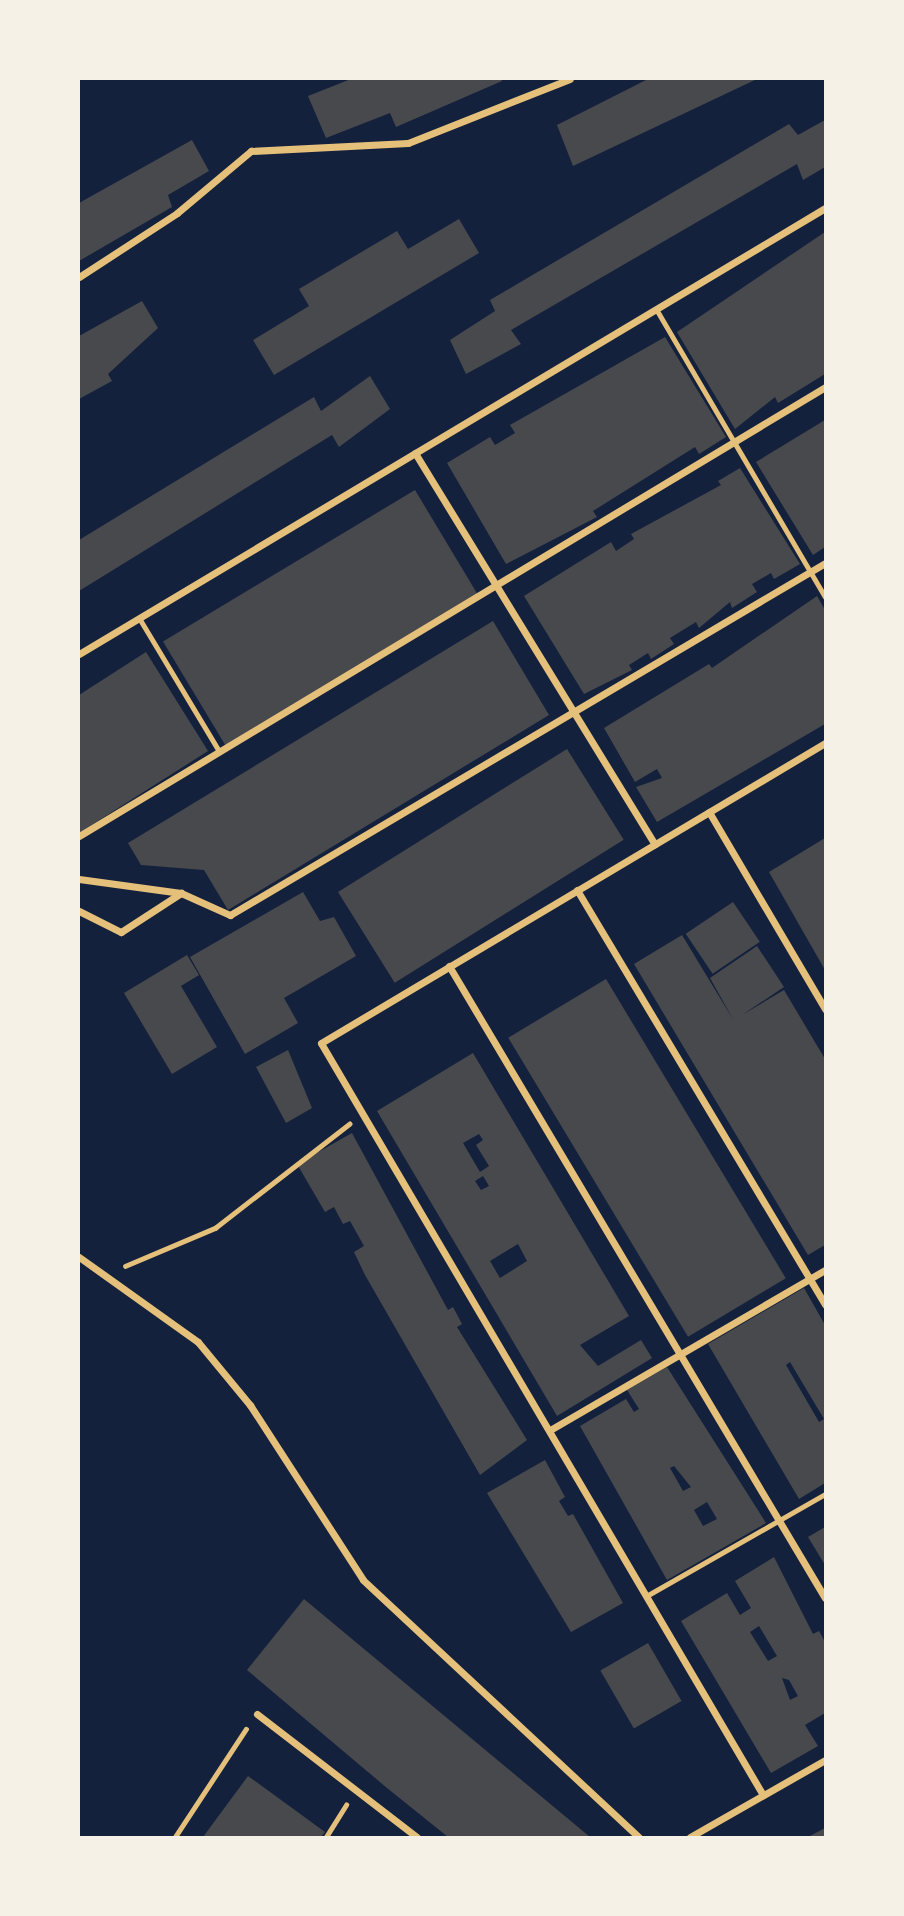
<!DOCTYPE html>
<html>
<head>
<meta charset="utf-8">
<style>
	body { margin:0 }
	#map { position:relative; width:904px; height:1916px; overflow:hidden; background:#14213d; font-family:"Crimson Pro",serif }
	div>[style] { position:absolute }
	.building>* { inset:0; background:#48494c; transform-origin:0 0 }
	.path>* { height:4.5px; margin:-2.25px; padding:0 2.25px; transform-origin:2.25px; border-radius:2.25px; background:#e5c07b }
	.service>* { height:5px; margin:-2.5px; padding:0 2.5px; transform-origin:2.5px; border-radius:2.5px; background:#e5c07b }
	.minor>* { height:7px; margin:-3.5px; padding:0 3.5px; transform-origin:3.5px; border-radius:3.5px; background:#e5c07b }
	span { translate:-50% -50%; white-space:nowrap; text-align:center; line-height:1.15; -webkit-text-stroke:6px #f6f1e7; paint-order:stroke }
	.frame { position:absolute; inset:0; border:80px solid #f6f1e7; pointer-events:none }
</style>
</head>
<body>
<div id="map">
	<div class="building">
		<div style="clip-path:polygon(351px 79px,501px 79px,502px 81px,396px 127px,390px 113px,326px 138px,308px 96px)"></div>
		<div style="clip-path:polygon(648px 79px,757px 79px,573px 166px,557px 125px)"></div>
		<div style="clip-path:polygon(825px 120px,825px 167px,803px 180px,797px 164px,511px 330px,521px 344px,466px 374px,450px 340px,495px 311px,490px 300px,789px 124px,798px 135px)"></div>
		<div style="clip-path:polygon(192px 140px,209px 171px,168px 195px,172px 207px,79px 261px,79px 203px)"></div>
		<div style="clip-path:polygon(459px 219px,479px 253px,274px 375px,253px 340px,309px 306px,299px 289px,397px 231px,408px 249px)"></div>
		<div style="clip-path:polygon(825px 232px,825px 374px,778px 403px,775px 397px,735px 429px,677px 332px)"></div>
		<div style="clip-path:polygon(142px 301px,158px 328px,108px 374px,112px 381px,79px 399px,79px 336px)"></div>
		<div style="clip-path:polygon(665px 337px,726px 437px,699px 454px,695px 447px,593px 511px,597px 517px,506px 564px,447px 463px,490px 437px,495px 445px,515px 433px,510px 425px)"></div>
		<div style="clip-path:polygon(370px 376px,390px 409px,339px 447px,332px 435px,79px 591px,79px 540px,314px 397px,321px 411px)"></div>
		<div style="clip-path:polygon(825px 420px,825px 547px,813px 555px,756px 462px)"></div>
		<div style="clip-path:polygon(740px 468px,800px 564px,774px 579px,771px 573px,752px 584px,757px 592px,732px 608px,730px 602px,699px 628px,696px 622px,670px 638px,674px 644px,651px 659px,648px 653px,629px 665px,632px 670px,584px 694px,524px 596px,611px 542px,616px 551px,634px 539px,631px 534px,721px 485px,718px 481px)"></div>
		<div style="left:415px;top:490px;width:125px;height:294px;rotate:59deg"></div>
		<div style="clip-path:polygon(817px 596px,825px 610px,825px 724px,657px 822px,636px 787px,662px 778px,657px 769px,635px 782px,604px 728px,709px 664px,712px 668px)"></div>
		<div style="clip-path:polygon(493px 621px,549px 715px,228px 910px,204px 870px,141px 865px,128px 843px)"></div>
		<div style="clip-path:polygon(146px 652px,208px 751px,79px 833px,79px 695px)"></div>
		<div style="left:567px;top:749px;width:107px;height:270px;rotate:58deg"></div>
		<div style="clip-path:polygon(825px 838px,825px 970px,769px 872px)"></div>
		<div style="clip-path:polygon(303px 892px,320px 921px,334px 917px,356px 956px,284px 998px,298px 1023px,245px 1054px,190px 957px)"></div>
		<div style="left:733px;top:902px;width:48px;height:57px;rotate:56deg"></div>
		<div style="clip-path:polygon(682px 935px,734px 1021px,710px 978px,757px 946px,784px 987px,742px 1015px,784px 990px,825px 1059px,825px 1245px,808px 1255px,634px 964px)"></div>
		<div style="clip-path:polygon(187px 955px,199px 975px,181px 986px,217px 1047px,172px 1074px,124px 993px)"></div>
		<div style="left:606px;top:979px;width:349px;height:114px;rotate:59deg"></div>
		<div style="clip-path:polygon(288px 1050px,312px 1108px,286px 1123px,256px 1067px)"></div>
		<div style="clip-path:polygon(evenodd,473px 1053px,629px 1316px,580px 1345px,598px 1366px,641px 1340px,652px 1358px,557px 1416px,377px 1111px,473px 1053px,479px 1134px,483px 1140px,476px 1145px,489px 1166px,480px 1172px,463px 1143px,479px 1134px,473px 1053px,483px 1176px,489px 1186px,481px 1190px,475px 1181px,483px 1176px,473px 1053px,518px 1244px,527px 1261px,500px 1278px,490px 1261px,518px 1244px)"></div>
		<div style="clip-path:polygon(352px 1133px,448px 1310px,453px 1307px,462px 1324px,457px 1327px,527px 1440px,480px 1475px,365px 1275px,354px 1252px,364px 1246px,350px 1221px,343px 1224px,334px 1207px,325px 1212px,297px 1164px)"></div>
		<div style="clip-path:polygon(evenodd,804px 1288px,825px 1325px,825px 1483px,799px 1499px,708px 1344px,804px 1288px,790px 1362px,824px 1419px,819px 1422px,786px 1365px,790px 1362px)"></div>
		<div style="clip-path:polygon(evenodd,667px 1367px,766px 1523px,667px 1580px,580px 1426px,626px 1399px,634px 1412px,639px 1409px,627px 1390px,667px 1367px,674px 1466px,691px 1487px,683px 1491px,670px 1468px,674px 1466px,667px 1367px,707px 1502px,717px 1519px,703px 1526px,694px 1510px,707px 1502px)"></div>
		<div style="clip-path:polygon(545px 1460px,565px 1497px,559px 1501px,568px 1516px,573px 1514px,623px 1603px,571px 1632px,487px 1493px)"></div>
		<div style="clip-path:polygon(825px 1527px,825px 1565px,808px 1537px)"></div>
		<div style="clip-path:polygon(evenodd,774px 1557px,813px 1634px,819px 1631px,825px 1642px,825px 1713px,805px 1725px,818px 1746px,771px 1773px,681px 1621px,727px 1593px,740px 1615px,751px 1608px,735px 1581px,774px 1557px,759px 1626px,777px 1656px,768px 1661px,750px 1632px,759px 1626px,774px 1557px,782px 1678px,789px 1680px,798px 1696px,790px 1700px,782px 1678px)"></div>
		<div style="clip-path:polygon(304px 1599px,590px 1837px,448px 1837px,387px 1788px,247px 1670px)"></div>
		<div style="left:648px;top:1643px;width:67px;height:55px;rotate:60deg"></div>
		<div style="clip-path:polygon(248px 1776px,325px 1832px,321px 1837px,203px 1837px)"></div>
		<div style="clip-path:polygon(825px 1828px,825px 1837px,808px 1837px)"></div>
	</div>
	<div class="path">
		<div style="left:125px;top:1266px;width:98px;rotate:-22.9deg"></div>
		<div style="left:215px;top:1228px;width:170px;rotate:-37.8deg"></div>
		<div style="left:175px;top:1837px;width:129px;rotate:-56.7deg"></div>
		<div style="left:326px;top:1837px;width:38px;rotate:-58deg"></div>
	</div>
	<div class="service">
		<div style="left:656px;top:309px;width:334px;rotate:59.6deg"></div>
		<div style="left:139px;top:618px;width:155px;rotate:59deg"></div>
		<div style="left:648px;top:1595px;width:204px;rotate:-29.7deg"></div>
	</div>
	<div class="minor">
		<div style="left:79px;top:277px;width:117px;rotate:-33.1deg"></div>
		<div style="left:177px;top:213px;width:97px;rotate:-40deg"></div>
		<div style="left:251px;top:151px;width:157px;rotate:-2.9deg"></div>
		<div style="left:408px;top:143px;width:174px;rotate:-21.6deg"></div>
		<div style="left:415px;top:453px;width:459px;rotate:58.5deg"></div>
		<div style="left:79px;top:654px;width:869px;rotate:-30.87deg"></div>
		<div style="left:709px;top:812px;width:229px;rotate:59.5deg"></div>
		<div style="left:79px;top:836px;width:871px;rotate:-31.04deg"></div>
		<div style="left:79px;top:879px;width:103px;rotate:7.8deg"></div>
		<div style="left:181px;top:893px;width:54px;rotate:24.2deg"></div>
		<div style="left:230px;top:915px;width:691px;rotate:-30.61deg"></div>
		<div style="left:577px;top:890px;width:483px;rotate:59.1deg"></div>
		<div style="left:79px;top:911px;width:47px;rotate:26.6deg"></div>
		<div style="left:121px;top:932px;width:72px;rotate:-33deg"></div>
		<div style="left:449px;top:966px;width:735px;rotate:59.25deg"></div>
		<div style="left:79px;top:1257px;width:146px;rotate:35.5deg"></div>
		<div style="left:198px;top:1342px;width:82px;rotate:50.5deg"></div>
		<div style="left:250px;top:1405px;width:208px;rotate:57.1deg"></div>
		<div style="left:363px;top:1580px;width:377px;rotate:43deg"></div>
		<div style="left:550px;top:1430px;width:318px;rotate:-30.2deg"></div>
		<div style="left:257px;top:1714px;width:202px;rotate:37.6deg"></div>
		<div style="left:763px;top:1795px;width:872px;rotate:-120.45deg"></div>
		<div style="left:321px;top:1043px;width:587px;rotate:-30.76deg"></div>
		<div style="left:690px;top:1837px;width:155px;rotate:-29.7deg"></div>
	</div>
	<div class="frame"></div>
</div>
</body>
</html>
